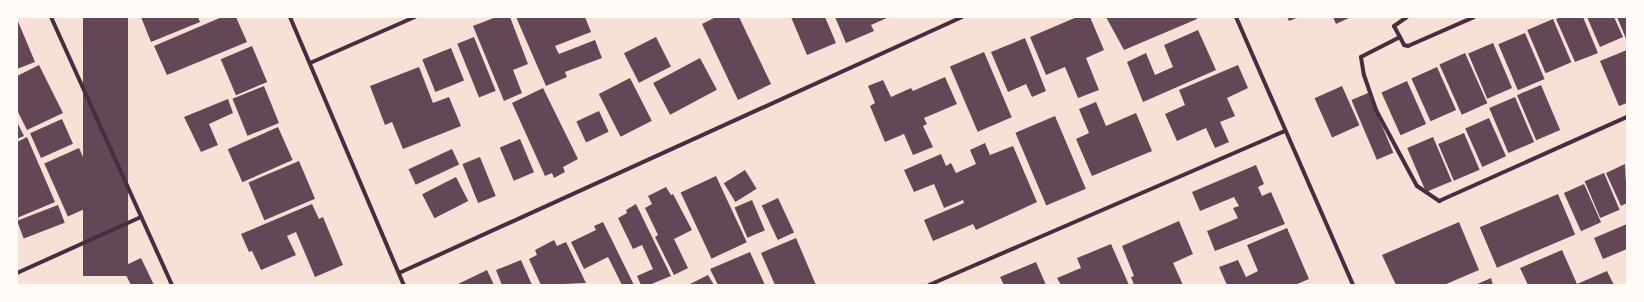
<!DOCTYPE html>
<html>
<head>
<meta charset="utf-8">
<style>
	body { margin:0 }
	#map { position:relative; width:1644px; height:302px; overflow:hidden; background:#f7e1d7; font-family:"Roboto Serif",serif }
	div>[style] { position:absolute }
	.building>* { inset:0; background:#644757; transform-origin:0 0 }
	.minor>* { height:4px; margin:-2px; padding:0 2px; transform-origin:2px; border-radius:2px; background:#4a2c40 }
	span { translate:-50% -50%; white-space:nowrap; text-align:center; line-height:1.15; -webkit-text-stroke:3.5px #fffaf5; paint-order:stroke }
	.frame { position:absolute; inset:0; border:18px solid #fffaf5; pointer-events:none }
</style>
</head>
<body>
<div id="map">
	<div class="building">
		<div style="left:83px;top:17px;width:45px;height:259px"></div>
		<div style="clip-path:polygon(141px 17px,198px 17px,200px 22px,151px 42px)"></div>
		<div style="clip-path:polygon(222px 17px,236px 17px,247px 42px,167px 75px,154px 46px)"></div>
		<div style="clip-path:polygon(496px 17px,510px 17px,528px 64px,513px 70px,522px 93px,504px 101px,473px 26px)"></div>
		<div style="clip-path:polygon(516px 17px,585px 17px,591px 32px,555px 46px,559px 54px,595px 40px,602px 58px,565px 72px,567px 77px,546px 86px)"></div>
		<div style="clip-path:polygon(716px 17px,739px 17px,771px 84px,738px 100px,702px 24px)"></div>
		<div style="clip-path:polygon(791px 17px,825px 17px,836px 43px,807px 55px)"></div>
		<div style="clip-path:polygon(835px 17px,889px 17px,871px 25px,874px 31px,846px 43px)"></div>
		<div style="clip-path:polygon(1077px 17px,1090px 17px,1104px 50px,1086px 58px,1099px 90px,1078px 98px,1065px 67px,1046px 75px,1030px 37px)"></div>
		<div style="clip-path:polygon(1106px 17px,1196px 17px,1197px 19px,1124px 50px)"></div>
		<div style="clip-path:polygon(1287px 17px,1299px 17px,1289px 21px)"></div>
		<div style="clip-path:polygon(1333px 17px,1351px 17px,1336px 24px)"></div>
		<div style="clip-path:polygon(1561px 17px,1583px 17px,1598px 53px,1575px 62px,1556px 19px)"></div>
		<div style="clip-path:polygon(1587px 17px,1614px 17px,1623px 37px,1600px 47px)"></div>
		<div style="clip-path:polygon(1617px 17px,1627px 17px,1627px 41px)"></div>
		<div style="clip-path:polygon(17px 19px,35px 62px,17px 69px)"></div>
		<div style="left:1553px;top:19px;width:47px;height:28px;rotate:67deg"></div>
		<div style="clip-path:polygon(1198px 30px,1216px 70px,1143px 102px,1127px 62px,1146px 53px,1155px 75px,1173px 67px,1164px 45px)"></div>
		<div style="left:1525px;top:33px;width:50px;height:29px;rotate:67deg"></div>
		<div style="left:474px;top:37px;width:58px;height:18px;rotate:68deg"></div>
		<div style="left:656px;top:37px;width:33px;height:36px;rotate:63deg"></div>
		<div style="clip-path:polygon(1025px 38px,1046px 91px,1032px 97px,1026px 84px,1008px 92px,991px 52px)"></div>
		<div style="left:1493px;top:43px;width:49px;height:27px;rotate:67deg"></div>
		<div style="left:252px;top:46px;width:39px;height:34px;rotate:67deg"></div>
		<div style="left:451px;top:48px;width:35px;height:31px;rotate:68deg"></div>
		<div style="clip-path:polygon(1627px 50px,1627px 103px,1619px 106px,1600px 61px)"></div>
		<div style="left:984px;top:52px;width:71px;height:37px;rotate:67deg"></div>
		<div style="left:1465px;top:53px;width:55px;height:28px;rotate:66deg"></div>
		<div style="left:700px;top:58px;width:36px;height:53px;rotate:62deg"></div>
		<div style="clip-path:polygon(39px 65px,63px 113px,27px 130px,17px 110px,17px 76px)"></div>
		<div style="clip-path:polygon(1238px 65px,1248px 88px,1227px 98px,1235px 116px,1220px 122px,1229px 142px,1215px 148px,1206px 128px,1177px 141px,1165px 114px,1185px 105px,1179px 90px)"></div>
		<div style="clip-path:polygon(419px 67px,433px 103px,449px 97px,461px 126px,403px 149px,392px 122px,385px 125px,370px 86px)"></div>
		<div style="left:1437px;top:67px;width:47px;height:28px;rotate:66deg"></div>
		<div style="clip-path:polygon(945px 77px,957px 104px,924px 118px,927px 124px,923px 126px,933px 147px,913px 155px,904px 134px,885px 142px,870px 106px,875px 103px,868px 86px,883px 80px,891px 97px,911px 88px,913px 91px)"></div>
		<div style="left:630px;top:78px;width:48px;height:35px;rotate:63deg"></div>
		<div style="left:1407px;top:81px;width:47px;height:28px;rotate:66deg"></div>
		<div style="left:1541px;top:85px;width:49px;height:26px;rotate:67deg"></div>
		<div style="left:264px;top:86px;width:40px;height:34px;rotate:68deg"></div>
		<div style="left:1342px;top:86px;width:43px;height:30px;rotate:66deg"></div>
		<div style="clip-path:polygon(543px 88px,578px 159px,563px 167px,565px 172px,554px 178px,552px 173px,545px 176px,512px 103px)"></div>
		<div style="left:1368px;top:93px;width:65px;height:18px;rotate:67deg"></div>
		<div style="left:1515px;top:97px;width:49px;height:28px;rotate:67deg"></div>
		<div style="clip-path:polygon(228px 99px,233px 113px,209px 124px,218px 145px,201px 152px,184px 117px)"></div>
		<div style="clip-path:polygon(1096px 102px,1106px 126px,1136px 113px,1152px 151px,1092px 176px,1076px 139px,1089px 133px,1079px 109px)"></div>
		<div style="left:599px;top:111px;width:23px;height:25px;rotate:65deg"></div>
		<div style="left:1055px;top:116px;width:79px;height:43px;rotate:67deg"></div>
		<div style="left:1489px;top:118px;width:42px;height:26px;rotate:66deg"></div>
		<div style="left:62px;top:119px;width:27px;height:35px;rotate:66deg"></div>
		<div style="clip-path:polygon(17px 122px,24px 136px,17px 139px)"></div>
		<div style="left:278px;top:127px;width:36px;height:55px;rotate:66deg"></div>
		<div style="left:1464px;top:133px;width:40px;height:28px;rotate:67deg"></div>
		<div style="clip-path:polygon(27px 137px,55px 202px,17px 218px,17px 142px)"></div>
		<div style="left:1433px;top:137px;width:48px;height:28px;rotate:67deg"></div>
		<div style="left:520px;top:139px;width:36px;height:22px;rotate:67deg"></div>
		<div style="clip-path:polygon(985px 143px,990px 155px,1013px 146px,1037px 202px,976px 230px,973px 224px,933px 241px,924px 220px,964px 203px,963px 200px,944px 208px,934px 184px,914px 192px,904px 170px,941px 154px,946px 166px,951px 163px,956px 173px,976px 164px,970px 150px)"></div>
		<div style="left:79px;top:148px;width:58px;height:38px;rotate:66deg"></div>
		<div style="left:452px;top:149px;width:17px;height:48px;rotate:65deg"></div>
		<div style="left:480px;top:157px;width:42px;height:19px;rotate:68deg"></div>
		<div style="left:299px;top:161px;width:41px;height:55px;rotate:67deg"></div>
		<div style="clip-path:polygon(1625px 164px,1627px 203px,1621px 206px,1606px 173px)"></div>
		<div style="clip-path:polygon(1256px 165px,1264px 184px,1258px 187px,1262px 196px,1271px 192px,1285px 224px,1215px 251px,1207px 231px,1238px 218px,1233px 208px,1239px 206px,1234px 197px,1200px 211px,1192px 192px)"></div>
		<div style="left:745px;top:170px;width:22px;height:25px;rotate:58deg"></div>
		<div style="left:1604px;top:173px;width:40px;height:21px;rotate:67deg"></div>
		<div style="left:716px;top:176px;width:73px;height:39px;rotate:65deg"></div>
		<div style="left:456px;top:177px;width:27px;height:38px;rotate:63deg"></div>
		<div style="left:1584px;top:184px;width:42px;height:22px;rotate:66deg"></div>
		<div style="clip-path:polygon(666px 187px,671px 195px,673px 194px,692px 230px,674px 239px,688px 268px,674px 275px,655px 237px,658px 235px,645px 208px,652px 204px,648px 196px)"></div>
		<div style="left:1558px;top:194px;width:44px;height:85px;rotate:67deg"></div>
		<div style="left:778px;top:198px;width:38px;height:18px;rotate:65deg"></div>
		<div style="left:752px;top:200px;width:33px;height:19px;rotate:67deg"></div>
		<div style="clip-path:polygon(312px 204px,319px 219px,323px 217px,343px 265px,315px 277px,296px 232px,287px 236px,296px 255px,261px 270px,252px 251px,249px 252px,241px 234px)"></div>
		<div style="clip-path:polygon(636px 204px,671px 276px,649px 285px,641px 285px,637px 276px,653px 269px,642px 245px,633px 249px,618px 218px,627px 213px,626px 210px)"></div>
		<div style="left:58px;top:205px;width:19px;height:44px;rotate:69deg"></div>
		<div style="clip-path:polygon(1179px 221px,1193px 254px,1173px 263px,1183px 285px,1134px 285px,1131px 277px,1134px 276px,1122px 246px)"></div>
		<div style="clip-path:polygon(603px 222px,634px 285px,622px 285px,608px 257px,584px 269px,571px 242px,596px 230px,594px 226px)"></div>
		<div style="clip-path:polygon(1459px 222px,1479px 270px,1444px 285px,1396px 285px,1382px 255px)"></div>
		<div style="clip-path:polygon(1627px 224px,1627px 249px,1603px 259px,1594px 238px)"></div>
		<div style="clip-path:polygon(1287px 228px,1309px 279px,1295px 285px,1227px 285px,1219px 267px,1238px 260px,1246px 277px,1258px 271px,1247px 245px)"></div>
		<div style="clip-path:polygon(796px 238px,816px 285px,775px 285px,761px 253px)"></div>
		<div style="clip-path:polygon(554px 240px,557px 246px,566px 242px,586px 283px,541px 285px,529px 259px,537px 255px,535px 250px)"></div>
		<div style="clip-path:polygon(1111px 244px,1129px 285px,1061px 285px,1057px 278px,1081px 268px,1077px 258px)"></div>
		<div style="clip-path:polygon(1562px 250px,1577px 284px,1607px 271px,1614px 285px,1528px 285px,1520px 268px)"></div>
		<div style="clip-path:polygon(750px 252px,765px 285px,718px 285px,710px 269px)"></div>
		<div style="clip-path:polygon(141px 258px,154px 285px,131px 285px,122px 267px)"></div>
		<div style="clip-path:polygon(521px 260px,532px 285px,502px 285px,496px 270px)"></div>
		<div style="clip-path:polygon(1036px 262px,1046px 285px,1004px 285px,1000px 277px)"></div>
		<div style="clip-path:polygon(487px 270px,494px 285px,456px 285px)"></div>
		<div style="clip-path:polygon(708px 275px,714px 285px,688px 285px)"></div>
		<div style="clip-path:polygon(1491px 278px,1493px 285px,1475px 285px)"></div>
	</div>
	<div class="minor">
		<div style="left:51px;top:17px;width:294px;rotate:65.7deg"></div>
		<div style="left:290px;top:17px;width:291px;rotate:67deg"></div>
		<div style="left:1236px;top:17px;width:292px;rotate:66.4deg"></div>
		<div style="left:1407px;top:17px;width:16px;rotate:145deg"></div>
		<div style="left:1394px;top:26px;width:21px;rotate:62deg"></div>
		<div style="left:1404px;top:45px;width:4px;rotate:14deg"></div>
		<div style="left:1408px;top:46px;width:72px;rotate:-23.7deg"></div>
		<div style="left:1400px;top:37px;width:44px;rotate:152.9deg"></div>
		<div style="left:1361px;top:57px;width:18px;rotate:81deg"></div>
		<div style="left:1364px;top:75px;width:37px;rotate:71deg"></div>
		<div style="left:1376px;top:110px;width:86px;rotate:61.7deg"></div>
		<div style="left:1417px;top:186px;width:27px;rotate:34deg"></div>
		<div style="left:1439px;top:201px;width:206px;rotate:-24.1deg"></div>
		<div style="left:310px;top:63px;width:115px;rotate:-23.7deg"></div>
		<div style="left:17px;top:273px;width:136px;rotate:-24.3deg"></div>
		<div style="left:399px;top:273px;width:618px;rotate:-24.45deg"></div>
		<div style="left:929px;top:285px;width:388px;rotate:-23.4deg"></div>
	</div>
	<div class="frame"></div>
</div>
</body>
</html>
